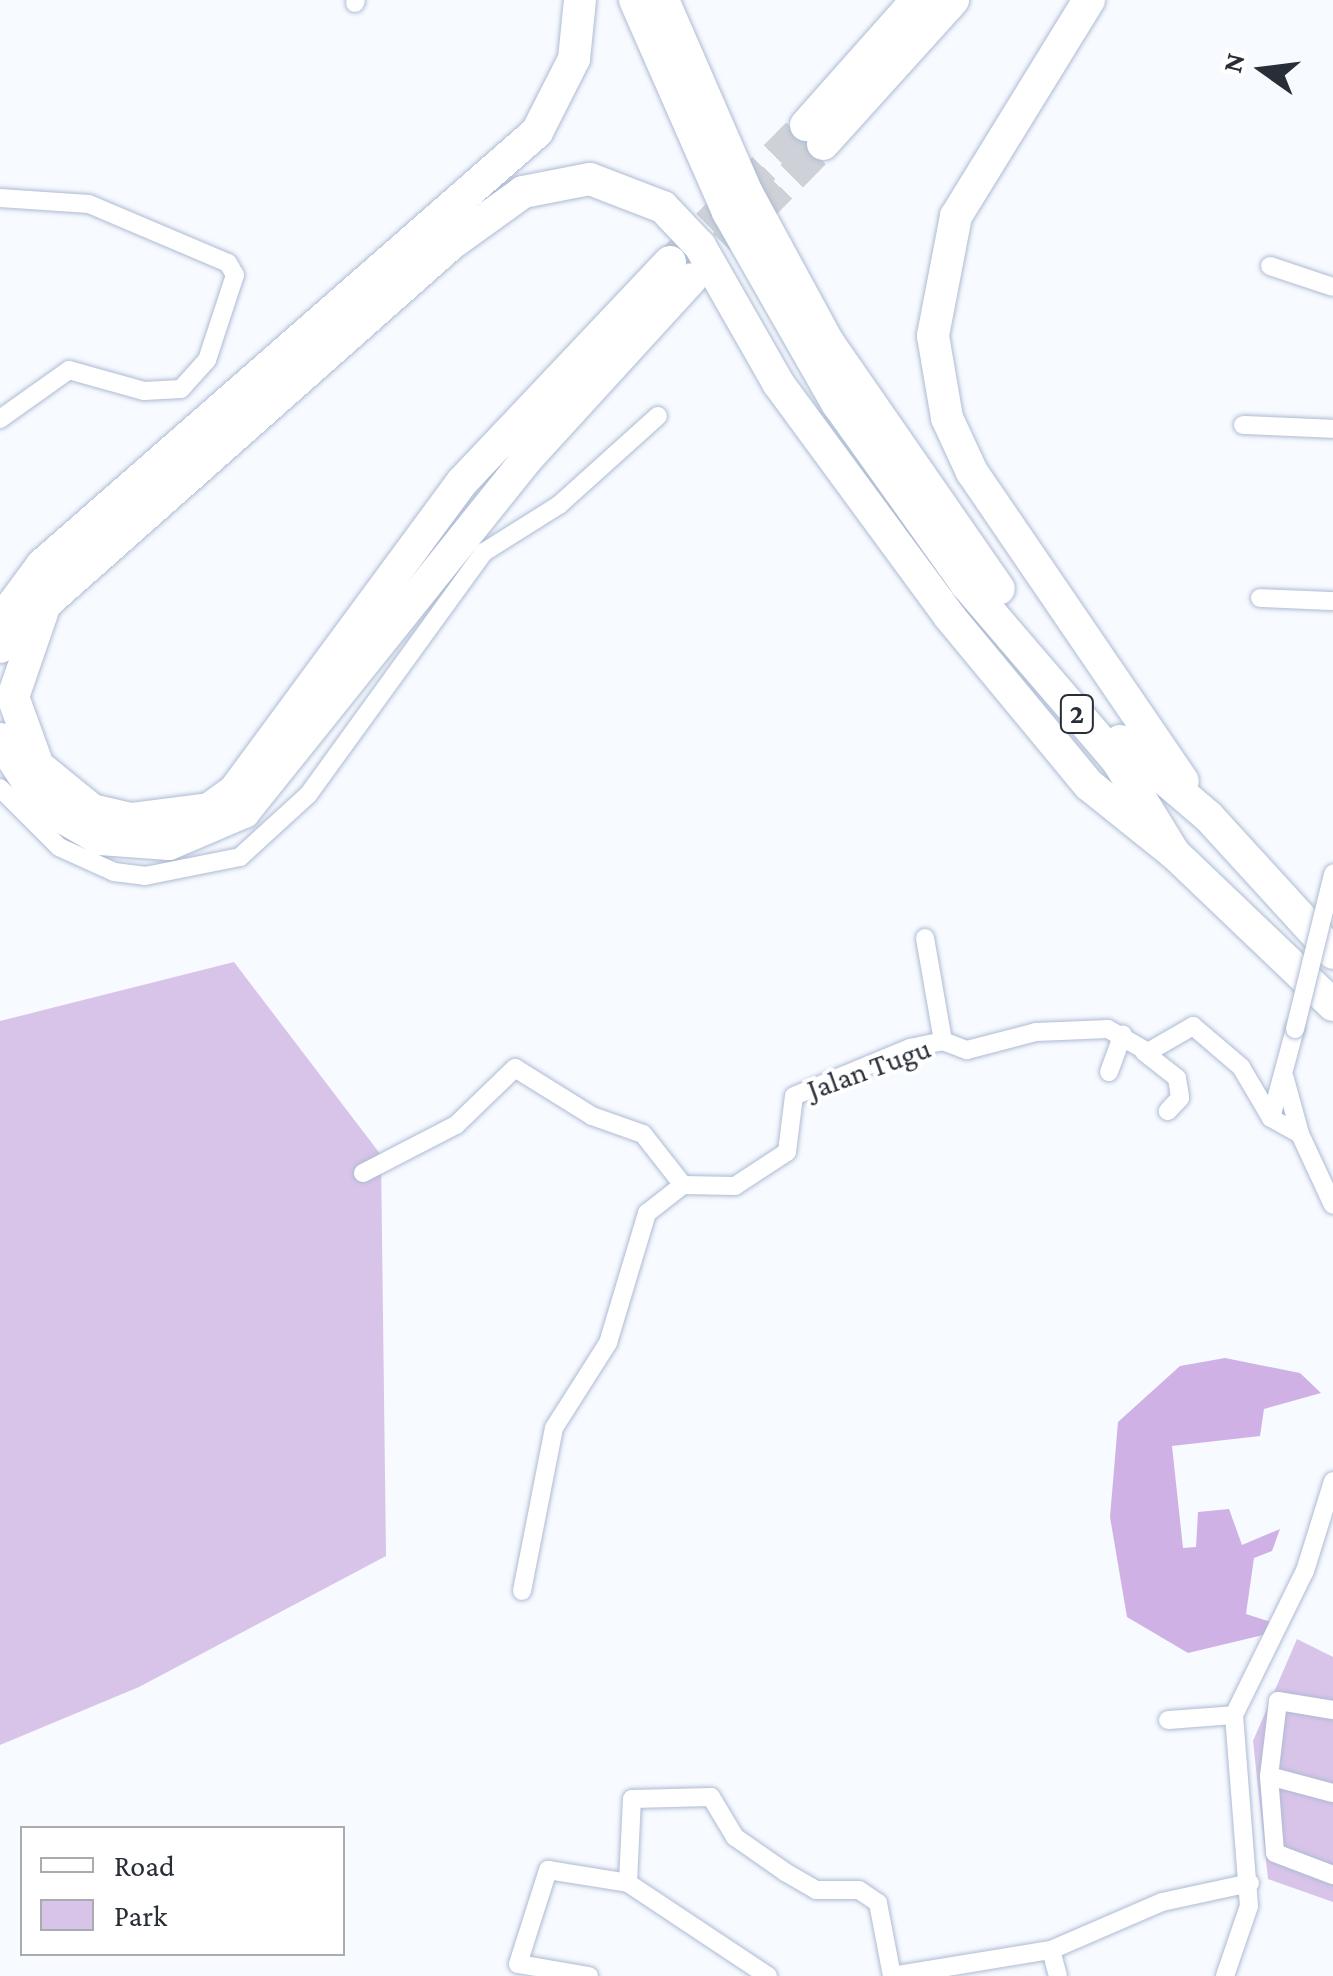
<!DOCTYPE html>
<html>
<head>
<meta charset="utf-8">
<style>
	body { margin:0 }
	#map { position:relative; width:1333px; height:1976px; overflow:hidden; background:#f7faff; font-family:"Crimson Pro",serif }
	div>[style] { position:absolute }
	.green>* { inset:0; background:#d9c4e9 }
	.forest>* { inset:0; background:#cfb1e6 }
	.highway-tunnel>* { height:32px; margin-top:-16px; transform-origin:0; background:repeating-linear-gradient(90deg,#ced1d7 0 32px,transparent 0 48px) }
	.roads { filter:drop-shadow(0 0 2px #adbbd3) drop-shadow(0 0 2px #adbbd3) }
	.street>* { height:18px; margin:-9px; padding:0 9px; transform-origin:9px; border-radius:9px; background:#fff }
	.highway>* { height:32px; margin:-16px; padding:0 16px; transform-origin:16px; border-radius:16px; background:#fff }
	.bridges { filter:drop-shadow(0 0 2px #adbbd3) drop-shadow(0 0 2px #adbbd3) }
	.street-bridge>* { height:18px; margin:-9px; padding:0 9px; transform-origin:9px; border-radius:9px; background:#fff }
	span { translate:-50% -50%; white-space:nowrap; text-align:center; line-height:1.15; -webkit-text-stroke:8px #fff; paint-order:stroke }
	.shield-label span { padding:2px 8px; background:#fff; border:2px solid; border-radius:8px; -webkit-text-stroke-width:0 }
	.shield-label { font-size:28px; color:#282e37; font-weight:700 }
	.street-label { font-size:30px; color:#282e37 }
	.legend { position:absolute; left:20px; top:1826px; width:325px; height:130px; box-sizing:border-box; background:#fff; border:2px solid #a9abaf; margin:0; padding:12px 18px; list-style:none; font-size:30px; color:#282e37 }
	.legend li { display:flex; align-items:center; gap:20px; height:50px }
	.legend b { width:50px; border:2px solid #a9abaf }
	.north { position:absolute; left:1213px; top:20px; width:100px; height:100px; -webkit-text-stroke:8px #fff; paint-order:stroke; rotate:284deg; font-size:28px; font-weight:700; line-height:40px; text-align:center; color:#282e37 }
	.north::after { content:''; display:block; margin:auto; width:35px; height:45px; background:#282e37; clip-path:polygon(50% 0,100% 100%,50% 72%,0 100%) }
</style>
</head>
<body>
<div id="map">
	<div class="green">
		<div style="clip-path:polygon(234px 962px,381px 1155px,386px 1556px,139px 1687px,0 1745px,0 1021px)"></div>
		<div style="clip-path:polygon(1297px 1639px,1333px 1657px,1333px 1902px,1268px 1879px,1253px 1741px)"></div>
	</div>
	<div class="forest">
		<div style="clip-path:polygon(1225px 1358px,1300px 1373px,1321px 1393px,1264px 1409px,1260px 1436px,1172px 1446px,1183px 1548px,1196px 1547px,1198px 1512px,1229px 1509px,1242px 1545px,1280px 1529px,1272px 1551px,1254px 1558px,1246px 1614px,1271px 1622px,1263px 1635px,1188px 1653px,1127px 1617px,1110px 1517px,1118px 1422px,1180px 1366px)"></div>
	</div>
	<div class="highway-tunnel">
		<div style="left:674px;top:259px;width:188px;rotate:-45.4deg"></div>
		<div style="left:691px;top:279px;width:189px;rotate:-45.6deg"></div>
	</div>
	<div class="roads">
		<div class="street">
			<div style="left:355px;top:3px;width:3px;rotate:-72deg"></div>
			<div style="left:0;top:198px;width:89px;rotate:3.9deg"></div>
			<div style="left:89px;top:204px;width:151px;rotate:23deg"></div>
			<div style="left:228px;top:263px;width:14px;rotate:60deg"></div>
			<div style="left:235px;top:275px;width:89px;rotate:108.2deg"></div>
			<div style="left:207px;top:360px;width:39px;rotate:132deg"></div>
			<div style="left:181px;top:389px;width:37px;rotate:177deg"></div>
			<div style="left:144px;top:391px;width:78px;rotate:-164.4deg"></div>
			<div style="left:69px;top:370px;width:85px;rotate:144.6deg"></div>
			<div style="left:1270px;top:266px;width:66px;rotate:18.4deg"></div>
			<div style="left:1243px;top:425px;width:90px;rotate:2.5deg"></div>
			<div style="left:1260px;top:598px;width:73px;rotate:2.4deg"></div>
			<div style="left:0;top:788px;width:83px;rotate:45deg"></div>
			<div style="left:59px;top:847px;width:60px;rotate:24.4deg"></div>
			<div style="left:114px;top:872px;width:31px;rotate:7deg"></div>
			<div style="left:145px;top:876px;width:97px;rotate:-11.3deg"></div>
			<div style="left:240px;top:857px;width:92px;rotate:-42.4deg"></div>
			<div style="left:308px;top:795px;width:300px;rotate:-54.1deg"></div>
			<div style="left:484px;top:552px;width:89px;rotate:-32.1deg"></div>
			<div style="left:559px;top:505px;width:133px;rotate:-42deg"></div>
			<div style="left:925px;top:938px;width:105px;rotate:80.1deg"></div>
			<div style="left:1144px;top:1052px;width:42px;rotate:38.2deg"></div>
			<div style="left:1177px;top:1078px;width:20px;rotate:81deg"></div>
			<div style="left:1180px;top:1098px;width:18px;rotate:133deg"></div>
			<div style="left:1109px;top:1072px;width:40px;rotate:-69.8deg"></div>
			<div style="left:1285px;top:1079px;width:57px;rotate:74.7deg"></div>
			<div style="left:1271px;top:1118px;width:92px;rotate:-74.9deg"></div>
			<div style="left:363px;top:1173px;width:105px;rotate:-27.3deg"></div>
			<div style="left:456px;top:1125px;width:82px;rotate:-44deg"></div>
			<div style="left:515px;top:1068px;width:91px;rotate:31.9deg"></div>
			<div style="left:592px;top:1116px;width:54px;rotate:19.4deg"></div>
			<div style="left:643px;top:1134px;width:65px;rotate:51.9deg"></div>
			<div style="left:683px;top:1185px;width:52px;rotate:1.1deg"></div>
			<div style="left:735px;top:1186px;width:62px;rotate:-33.2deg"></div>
			<div style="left:787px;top:1152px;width:56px;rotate:-82.9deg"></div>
			<div style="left:794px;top:1096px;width:126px;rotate:-22.5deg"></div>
			<div style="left:910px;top:1048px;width:34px;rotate:-12deg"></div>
			<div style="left:943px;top:1041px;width:26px;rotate:21deg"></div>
			<div style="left:967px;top:1050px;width:71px;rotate:-14.6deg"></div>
			<div style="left:1036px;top:1032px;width:72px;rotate:-2.4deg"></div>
			<div style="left:1108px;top:1029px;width:46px;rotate:29.9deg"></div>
			<div style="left:1148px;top:1052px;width:52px;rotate:-30deg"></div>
			<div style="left:1193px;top:1026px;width:63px;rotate:40.5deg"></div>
			<div style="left:1241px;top:1067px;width:59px;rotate:59.5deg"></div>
			<div style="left:1271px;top:1118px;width:33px;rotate:29deg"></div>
			<div style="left:1300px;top:1134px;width:78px;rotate:65.1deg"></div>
			<div style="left:522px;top:1591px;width:166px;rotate:-78.9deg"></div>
			<div style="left:554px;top:1428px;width:101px;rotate:-57.6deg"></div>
			<div style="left:608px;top:1343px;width:136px;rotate:-73.3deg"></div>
			<div style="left:647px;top:1213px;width:46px;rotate:-37.9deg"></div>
			<div style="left:1333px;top:1710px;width:56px;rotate:-170.7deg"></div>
			<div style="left:1278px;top:1701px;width:76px;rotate:96.8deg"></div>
			<div style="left:1269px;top:1776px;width:77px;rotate:85.5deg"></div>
			<div style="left:1275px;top:1853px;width:62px;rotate:20.8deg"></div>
			<div style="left:1168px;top:1720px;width:66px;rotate:-4.3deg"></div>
			<div style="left:1269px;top:1776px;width:66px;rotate:14.9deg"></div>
			<div style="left:628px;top:1883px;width:84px;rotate:-87.3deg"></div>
			<div style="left:632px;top:1799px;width:79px;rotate:-1.5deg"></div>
			<div style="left:711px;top:1797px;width:47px;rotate:59deg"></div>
			<div style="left:735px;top:1837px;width:61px;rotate:35deg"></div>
			<div style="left:785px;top:1872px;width:36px;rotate:30deg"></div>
			<div style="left:816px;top:1890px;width:43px"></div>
			<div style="left:859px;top:1890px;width:23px;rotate:34deg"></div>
			<div style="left:878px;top:1903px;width:74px;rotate:79.1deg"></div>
			<div style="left:1051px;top:1950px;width:27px;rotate:75deg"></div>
			<div style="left:589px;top:1976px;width:72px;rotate:-170.4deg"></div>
			<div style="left:518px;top:1964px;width:99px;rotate:-72.3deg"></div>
			<div style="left:548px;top:1870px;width:81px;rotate:9.2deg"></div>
			<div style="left:628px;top:1883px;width:168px;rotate:33.6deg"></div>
			<div style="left:892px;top:1976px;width:161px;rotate:-9.3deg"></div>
			<div style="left:1051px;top:1950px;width:121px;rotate:-23.4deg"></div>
			<div style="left:1162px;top:1902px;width:90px;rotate:-12.2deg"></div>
			<div style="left:1225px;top:1976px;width:74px;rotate:-71.1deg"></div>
			<div style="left:1249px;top:1906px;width:192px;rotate:-94.5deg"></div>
			<div style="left:1234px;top:1715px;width:161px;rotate:-63.8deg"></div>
			<div style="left:1305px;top:1571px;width:94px;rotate:-72.7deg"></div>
		</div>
		<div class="highway">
			<div style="left:635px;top:0;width:232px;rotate:66.3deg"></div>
			<div style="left:728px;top:212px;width:220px;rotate:60.3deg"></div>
			<div style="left:837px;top:403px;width:222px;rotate:54.5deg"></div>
			<div style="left:966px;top:584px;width:232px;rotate:49.4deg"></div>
			<div style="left:1117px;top:760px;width:109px;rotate:58.5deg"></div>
			<div style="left:1174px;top:853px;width:220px;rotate:43.7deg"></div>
			<div style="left:663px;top:0;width:210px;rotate:66.5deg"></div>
			<div style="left:747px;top:193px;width:170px;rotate:61.5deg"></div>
			<div style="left:828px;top:342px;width:300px;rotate:55.3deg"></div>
			<div style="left:1089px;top:0;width:254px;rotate:121.6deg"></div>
			<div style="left:956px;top:216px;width:122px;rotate:100.9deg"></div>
			<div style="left:933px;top:336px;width:83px;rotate:80.3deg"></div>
			<div style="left:947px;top:418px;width:60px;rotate:65.2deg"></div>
			<div style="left:972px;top:472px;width:374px;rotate:55.7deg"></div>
			<div style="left:806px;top:125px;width:167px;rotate:-48.4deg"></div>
			<div style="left:823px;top:144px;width:194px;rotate:-47.9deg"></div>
			<div style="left:670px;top:262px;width:303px;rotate:133.4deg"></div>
			<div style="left:462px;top:482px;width:384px;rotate:126.4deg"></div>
			<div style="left:234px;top:791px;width:31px;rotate:144deg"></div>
			<div style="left:209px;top:809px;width:79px;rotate:172.7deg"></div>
			<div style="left:131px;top:819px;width:40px;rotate:-167deg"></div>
			<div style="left:92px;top:810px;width:70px;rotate:-140.8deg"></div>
			<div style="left:38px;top:766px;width:73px;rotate:-109.9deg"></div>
			<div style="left:13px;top:697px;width:98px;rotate:-71deg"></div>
			<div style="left:45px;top:604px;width:543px;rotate:-41.56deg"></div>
			<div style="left:451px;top:244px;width:89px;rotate:-35.8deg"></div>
			<div style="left:523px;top:192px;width:68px;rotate:-11deg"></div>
			<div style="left:590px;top:179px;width:78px;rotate:21deg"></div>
			<div style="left:663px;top:207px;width:54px;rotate:46.5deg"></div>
			<div style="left:700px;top:246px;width:158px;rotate:60.3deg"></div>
			<div style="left:778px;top:383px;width:289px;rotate:53.7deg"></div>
			<div style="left:949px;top:616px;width:219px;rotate:50.4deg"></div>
			<div style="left:1089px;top:785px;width:109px;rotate:38.7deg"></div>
			<div style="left:0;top:647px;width:46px;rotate:-72.3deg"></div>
			<div style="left:14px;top:603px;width:47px;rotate:-53.6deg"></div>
			<div style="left:42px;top:565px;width:658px;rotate:-41.18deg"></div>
			<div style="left:537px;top:132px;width:82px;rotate:-63.1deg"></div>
			<div style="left:574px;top:59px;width:59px;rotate:-84.2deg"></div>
			<div style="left:0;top:739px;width:80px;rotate:57.3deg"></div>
			<div style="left:43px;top:806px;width:66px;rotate:30.1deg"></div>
			<div style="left:100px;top:839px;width:69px;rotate:4.1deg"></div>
			<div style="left:169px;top:844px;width:82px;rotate:-23.1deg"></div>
			<div style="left:244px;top:812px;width:450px;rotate:-51.3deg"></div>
			<div style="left:525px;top:461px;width:246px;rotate:-47.6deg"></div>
			<div style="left:1120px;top:741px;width:117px;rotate:40.5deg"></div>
			<div style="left:1209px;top:817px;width:184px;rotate:47.6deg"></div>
		</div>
	</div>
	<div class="bridges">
		<div class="street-bridge">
			<div style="left:1295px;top:1029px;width:160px;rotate:-76.2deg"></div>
		</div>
	</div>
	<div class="shield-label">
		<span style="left:1077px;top:714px">2</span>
	</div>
	<div class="street-label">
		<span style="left:869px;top:1069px;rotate:-20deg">Jalan Tugu</span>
	</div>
	<ul class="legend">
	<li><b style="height:12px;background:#fff"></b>Road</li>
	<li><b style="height:28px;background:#d9c4e9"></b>Park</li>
	</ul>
	<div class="north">N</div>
</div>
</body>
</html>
